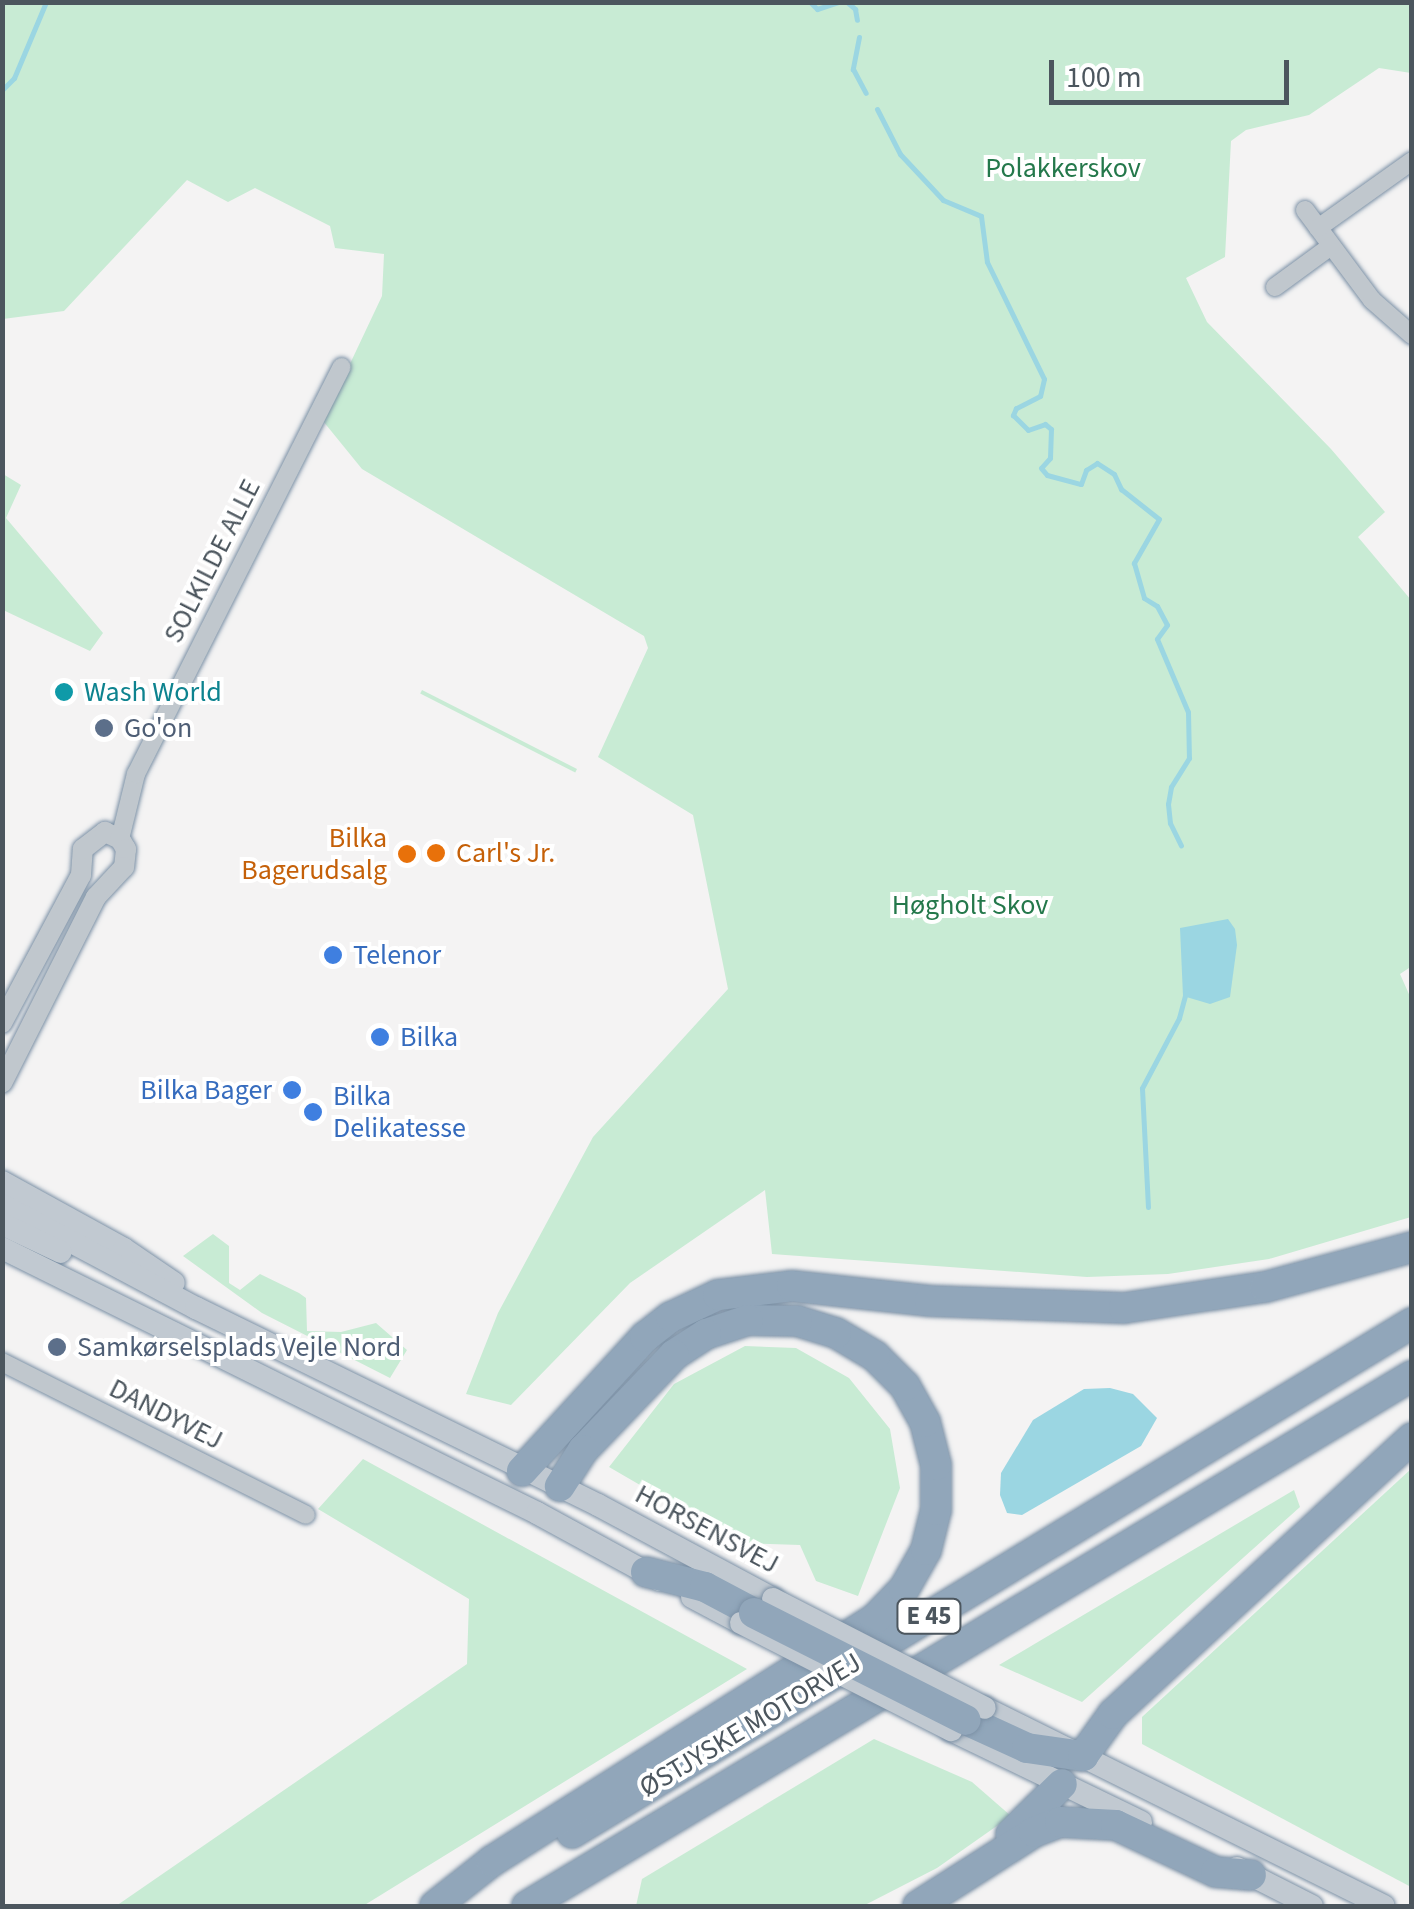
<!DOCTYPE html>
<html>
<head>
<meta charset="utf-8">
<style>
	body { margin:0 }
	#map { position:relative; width:1414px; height:1909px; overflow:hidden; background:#f4f3f3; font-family:"Source Sans 3",sans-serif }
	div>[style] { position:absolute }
	.green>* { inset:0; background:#c8ebd4; transform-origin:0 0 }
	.water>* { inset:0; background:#9bd6e2 }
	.stream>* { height:5px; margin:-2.5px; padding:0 2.5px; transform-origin:2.5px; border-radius:2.5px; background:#9bd6e2 }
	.roads { filter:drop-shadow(0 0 2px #7c91a6) drop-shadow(0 0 2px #7c91a6) }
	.minor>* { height:18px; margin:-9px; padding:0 9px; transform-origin:9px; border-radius:9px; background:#c0c7cd }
	.tertiary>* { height:20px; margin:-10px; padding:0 10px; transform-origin:10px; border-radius:10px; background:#c0c7cd }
	.secondary>* { height:22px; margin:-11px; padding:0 11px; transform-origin:11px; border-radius:11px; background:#c1c9d1 }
	.motorway>* { height:30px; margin:-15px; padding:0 15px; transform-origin:15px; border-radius:15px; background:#91a6ba }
	.bridges { filter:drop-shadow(0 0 2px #7c91a6) drop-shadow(0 0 2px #7c91a6) }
	.secondary-bridge>* { height:22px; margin:-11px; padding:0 11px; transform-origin:11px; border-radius:11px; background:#c1c9d1 }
	.motorway-bridge>* { height:30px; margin:-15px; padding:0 15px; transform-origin:15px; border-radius:15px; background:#91a6ba }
	.dots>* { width:28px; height:28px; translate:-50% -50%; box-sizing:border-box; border:5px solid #fff; border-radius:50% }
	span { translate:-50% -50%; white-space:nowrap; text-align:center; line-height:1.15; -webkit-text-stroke:8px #fff; paint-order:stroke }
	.shield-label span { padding:2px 8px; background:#fff; border:2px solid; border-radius:8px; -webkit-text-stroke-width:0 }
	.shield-label { font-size:25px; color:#4c565e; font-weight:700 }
	.park-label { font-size:28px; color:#24784b }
	.street-label { font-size:28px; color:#4c565e }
	.culture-label { font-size:28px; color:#0d838f }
	.left { translate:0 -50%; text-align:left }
	.service-label { font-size:28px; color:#4e5e75 }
	.food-label { font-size:28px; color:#c56008 }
	.right { translate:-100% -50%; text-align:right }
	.shop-label { font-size:28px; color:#366cbe }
	.frame { position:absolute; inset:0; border:5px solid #4c565e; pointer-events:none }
	.scale { position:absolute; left:1049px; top:60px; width:240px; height:45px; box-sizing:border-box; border:5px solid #4c565e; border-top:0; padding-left:12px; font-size:30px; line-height:35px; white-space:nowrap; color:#4c565e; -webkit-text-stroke:8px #fff; paint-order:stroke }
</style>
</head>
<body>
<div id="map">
	<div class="green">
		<div style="clip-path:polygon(2px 3px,1411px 3px,1411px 73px,1379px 68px,1309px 115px,1246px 130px,1231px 141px,1225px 257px,1186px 278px,1207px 322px,1331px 449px,1385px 512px,1358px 537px,1411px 600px,1412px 966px,1400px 974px,1412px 1001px,1411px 1217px,1269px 1259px,1168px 1274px,1087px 1277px,772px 1254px,765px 1190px,630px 1283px,511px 1405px,466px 1394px,498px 1313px,593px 1137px,728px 989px,693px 815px,598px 757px,648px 648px,644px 636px,362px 469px,323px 421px,382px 296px,384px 254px,335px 248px,330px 226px,255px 188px,228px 202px,187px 180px,64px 311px,3px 319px)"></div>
		<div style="clip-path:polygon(3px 474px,21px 485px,6px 518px,103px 633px,90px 651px,3px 610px)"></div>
		<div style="left:422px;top:690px;width:174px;height:4px;rotate:27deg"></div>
		<div style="clip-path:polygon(213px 1234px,229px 1246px,229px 1283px,240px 1290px,260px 1274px,299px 1293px,306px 1298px,307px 1331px,341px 1332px,376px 1323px,407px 1350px,390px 1378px,262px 1313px,183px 1256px)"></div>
		<div style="clip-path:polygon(745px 1346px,796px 1348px,849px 1378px,890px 1429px,900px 1488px,858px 1596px,816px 1581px,800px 1545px,740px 1543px,609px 1467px,674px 1384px)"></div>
		<div style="clip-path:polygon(363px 1459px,747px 1669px,363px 1906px,116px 1906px,467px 1664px,469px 1599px,318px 1509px)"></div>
		<div style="clip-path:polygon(1411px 1469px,1411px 1887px,1142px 1744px,1142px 1717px)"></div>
		<div style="clip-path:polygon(1294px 1490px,1300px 1507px,1082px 1702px,999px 1665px)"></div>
		<div style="clip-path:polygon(874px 1739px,972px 1782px,1011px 1816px,937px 1868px,863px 1906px,636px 1906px,642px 1879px)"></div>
	</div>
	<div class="water">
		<div style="clip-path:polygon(1228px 919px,1235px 929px,1237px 945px,1230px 997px,1210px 1004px,1183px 996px,1180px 928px)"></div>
		<div style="clip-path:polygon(1110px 1388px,1133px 1394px,1157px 1418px,1141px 1446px,1022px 1515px,1007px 1513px,1000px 1495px,1001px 1473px,1033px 1420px,1084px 1389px)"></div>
	</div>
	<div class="stream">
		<div style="left:810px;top:2px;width:10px;rotate:45deg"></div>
		<div style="left:817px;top:9px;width:22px;rotate:-18deg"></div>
		<div style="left:847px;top:2px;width:11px;rotate:41deg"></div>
		<div style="left:855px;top:9px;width:11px;rotate:80deg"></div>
		<div style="left:859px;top:37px;width:33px;rotate:101deg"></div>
		<div style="left:853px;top:69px;width:27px;rotate:62deg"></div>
		<div style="left:2px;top:90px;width:17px;rotate:-45deg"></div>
		<div style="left:14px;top:78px;width:82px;rotate:-67.2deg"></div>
		<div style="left:877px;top:109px;width:51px;rotate:62.9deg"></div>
		<div style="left:900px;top:154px;width:63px;rotate:46.9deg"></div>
		<div style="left:943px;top:200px;width:41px;rotate:22.8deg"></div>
		<div style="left:981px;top:216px;width:46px;rotate:82.6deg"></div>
		<div style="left:987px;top:262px;width:130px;rotate:64deg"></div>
		<div style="left:1044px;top:379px;width:17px;rotate:103deg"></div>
		<div style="left:1040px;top:396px;width:27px;rotate:153deg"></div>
		<div style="left:1016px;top:408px;width:8px;rotate:113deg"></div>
		<div style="left:1013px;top:415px;width:21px;rotate:45deg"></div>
		<div style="left:1028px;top:430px;width:18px;rotate:-19deg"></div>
		<div style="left:1045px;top:424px;width:8px;rotate:40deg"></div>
		<div style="left:1051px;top:429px;width:29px;rotate:92deg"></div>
		<div style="left:1050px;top:458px;width:13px;rotate:132deg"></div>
		<div style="left:1041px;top:468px;width:9px;rotate:49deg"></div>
		<div style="left:1047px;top:475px;width:35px;rotate:15deg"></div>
		<div style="left:1081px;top:484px;width:15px;rotate:-70deg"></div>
		<div style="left:1086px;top:470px;width:13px;rotate:-32deg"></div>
		<div style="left:1097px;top:463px;width:20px;rotate:33deg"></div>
		<div style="left:1114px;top:474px;width:17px;rotate:65deg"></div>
		<div style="left:1121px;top:489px;width:48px;rotate:38.3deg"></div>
		<div style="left:1159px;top:519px;width:51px;rotate:119.6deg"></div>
		<div style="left:1134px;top:563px;width:36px;rotate:74deg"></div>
		<div style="left:1144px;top:598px;width:15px;rotate:32deg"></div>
		<div style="left:1157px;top:606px;width:21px;rotate:62deg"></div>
		<div style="left:1167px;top:625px;width:17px;rotate:126deg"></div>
		<div style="left:1157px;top:639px;width:79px;rotate:67deg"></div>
		<div style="left:1188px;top:712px;width:46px;rotate:88.8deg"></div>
		<div style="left:1189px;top:758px;width:34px;rotate:122deg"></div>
		<div style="left:1171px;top:787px;width:17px;rotate:100deg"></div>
		<div style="left:1168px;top:804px;width:19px;rotate:84deg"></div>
		<div style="left:1170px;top:823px;width:25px;rotate:64deg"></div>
		<div style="left:1148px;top:1207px;width:119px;rotate:-92.9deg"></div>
		<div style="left:1142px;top:1088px;width:79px;rotate:-62.1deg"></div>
		<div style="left:1179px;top:1018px;width:28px;rotate:-75deg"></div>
	</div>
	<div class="roads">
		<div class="minor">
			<div style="left:1305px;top:210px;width:112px;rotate:53.3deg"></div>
			<div style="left:1372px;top:300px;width:53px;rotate:41.2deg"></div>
			<div style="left:1318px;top:228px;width:115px;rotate:-35.5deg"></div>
			<div style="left:1275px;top:287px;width:69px;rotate:-36.2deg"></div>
			<div style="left:120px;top:839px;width:67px;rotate:-76.2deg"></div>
			<div style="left:136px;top:774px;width:456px;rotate:-63.2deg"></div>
			<div style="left:2px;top:1362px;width:340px;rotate:26.7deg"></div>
		</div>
		<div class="tertiary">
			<div style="left:2px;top:1023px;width:168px;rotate:-61.9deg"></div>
			<div style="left:81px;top:875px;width:26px;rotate:-86deg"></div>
			<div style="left:83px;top:849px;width:28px;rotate:-38deg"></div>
			<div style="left:105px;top:832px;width:17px;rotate:25deg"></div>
			<div style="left:120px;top:839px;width:12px;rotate:59deg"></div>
			<div style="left:126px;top:849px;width:18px;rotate:96deg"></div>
			<div style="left:124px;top:867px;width:41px;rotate:133deg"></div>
			<div style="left:96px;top:897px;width:208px;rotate:116.8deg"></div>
		</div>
		<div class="secondary">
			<div style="left:2px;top:1182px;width:139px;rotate:28.8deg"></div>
			<div style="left:124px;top:1249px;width:60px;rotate:34.2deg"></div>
			<div style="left:2px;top:1205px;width:220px;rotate:28deg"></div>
			<div style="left:196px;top:1308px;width:448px;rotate:26.1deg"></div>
			<div style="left:598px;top:1505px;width:199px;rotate:28.2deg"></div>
			<div style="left:2px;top:1224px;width:65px;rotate:25.4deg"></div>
			<div style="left:2px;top:1248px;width:597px;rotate:26.35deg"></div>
			<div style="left:537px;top:1513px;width:140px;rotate:28.6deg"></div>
			<div style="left:692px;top:1597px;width:55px;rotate:28deg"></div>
			<div style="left:985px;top:1708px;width:445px;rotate:26.4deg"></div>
			<div style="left:951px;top:1730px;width:211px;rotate:25.8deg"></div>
			<div style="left:1237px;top:1868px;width:84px;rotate:26.9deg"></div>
		</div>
		<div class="motorway">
			<div style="left:522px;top:1471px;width:182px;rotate:-47.5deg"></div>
			<div style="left:645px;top:1337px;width:33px;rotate:-38deg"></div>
			<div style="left:671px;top:1317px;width:52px;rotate:-25.1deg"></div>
			<div style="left:718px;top:1295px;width:75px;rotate:-6.9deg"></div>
			<div style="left:792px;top:1286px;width:139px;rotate:6.2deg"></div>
			<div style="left:930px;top:1301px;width:194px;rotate:2.1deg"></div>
			<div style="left:1124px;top:1308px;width:143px;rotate:-8.5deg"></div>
			<div style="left:1265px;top:1287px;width:152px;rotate:-15.2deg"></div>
			<div style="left:646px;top:1572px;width:61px;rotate:14.3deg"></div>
			<div style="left:705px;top:1587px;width:55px;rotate:28deg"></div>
			<div style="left:966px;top:1720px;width:67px;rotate:24.7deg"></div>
			<div style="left:1027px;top:1748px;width:57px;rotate:8.1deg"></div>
			<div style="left:1083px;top:1756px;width:52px;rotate:-54.5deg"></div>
			<div style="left:1113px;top:1714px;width:407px;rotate:-42.7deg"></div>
			<div style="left:572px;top:1833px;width:983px;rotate:-31.26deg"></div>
			<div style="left:1011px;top:1834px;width:71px;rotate:-44.4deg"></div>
			<div style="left:435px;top:1906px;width:73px;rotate:-38.3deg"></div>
			<div style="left:492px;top:1861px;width:453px;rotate:-32.3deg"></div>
			<div style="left:875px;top:1619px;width:42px;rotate:-46deg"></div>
			<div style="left:904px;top:1589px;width:45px;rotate:-60.6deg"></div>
			<div style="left:926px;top:1550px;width:41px;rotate:-76deg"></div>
			<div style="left:936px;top:1510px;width:45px;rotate:-90deg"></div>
			<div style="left:936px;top:1465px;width:44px;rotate:-104.3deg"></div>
			<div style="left:925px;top:1422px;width:41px;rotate:-119.1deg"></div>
			<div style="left:905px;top:1386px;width:42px;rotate:-135deg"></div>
			<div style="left:875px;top:1356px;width:45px;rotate:-149.5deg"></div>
			<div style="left:836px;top:1333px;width:41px;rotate:-162.9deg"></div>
			<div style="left:797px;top:1321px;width:49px;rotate:-178.8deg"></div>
			<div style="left:748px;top:1320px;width:44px;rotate:161.6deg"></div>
			<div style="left:706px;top:1334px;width:38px;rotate:147deg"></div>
			<div style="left:674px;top:1355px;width:132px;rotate:133.8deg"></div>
			<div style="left:583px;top:1450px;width:43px;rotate:122.6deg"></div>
			<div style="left:527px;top:1906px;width:1032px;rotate:-30.92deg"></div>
			<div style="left:918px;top:1906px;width:138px;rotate:-32.5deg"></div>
			<div style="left:1034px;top:1832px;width:28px;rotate:-21deg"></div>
			<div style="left:1060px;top:1822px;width:56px;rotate:3.1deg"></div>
			<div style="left:1116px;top:1825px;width:110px;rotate:25.2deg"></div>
			<div style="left:1216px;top:1872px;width:35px;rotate:5deg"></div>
		</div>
	</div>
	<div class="bridges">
		<div class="secondary-bridge">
			<div style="left:773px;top:1599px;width:238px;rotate:27.2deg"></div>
			<div style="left:741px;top:1623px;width:236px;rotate:27deg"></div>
		</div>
		<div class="motorway-bridge">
			<div style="left:754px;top:1613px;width:237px;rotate:26.8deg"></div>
		</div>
	</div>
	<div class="dots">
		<div style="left:64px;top:692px;background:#0f9aa8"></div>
		<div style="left:104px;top:728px;background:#5c6f8a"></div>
		<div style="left:436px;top:853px;background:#e8710a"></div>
		<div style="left:407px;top:854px;background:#e8710a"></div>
		<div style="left:333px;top:955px;background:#3f7fe0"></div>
		<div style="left:380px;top:1037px;background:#3f7fe0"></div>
		<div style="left:292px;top:1090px;background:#3f7fe0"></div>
		<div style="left:313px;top:1112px;background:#3f7fe0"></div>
		<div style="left:57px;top:1347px;background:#5c6f8a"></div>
	</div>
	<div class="shield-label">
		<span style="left:929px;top:1616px">E 45</span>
	</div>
	<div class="park-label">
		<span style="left:1063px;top:168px">Polakkerskov</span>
		<span style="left:970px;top:905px">Høgholt Skov</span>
	</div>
	<div class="street-label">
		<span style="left:212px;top:561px;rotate:-63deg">SOLKILDE ALLE</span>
		<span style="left:166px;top:1414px;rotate:27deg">DANDYVEJ</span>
		<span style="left:707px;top:1529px;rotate:28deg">HORSENSVEJ</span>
		<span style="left:750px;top:1725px;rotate:-31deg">ØSTJYSKE MOTORVEJ</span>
	</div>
	<div class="culture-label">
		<span class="left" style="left:84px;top:692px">Wash World</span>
	</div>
	<div class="service-label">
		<span class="left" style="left:124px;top:728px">Go'on</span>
		<span class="left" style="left:77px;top:1347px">Samkørselsplads Vejle Nord</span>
	</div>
	<div class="food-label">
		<span class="right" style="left:387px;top:854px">Bilka<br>Bagerudsalg</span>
		<span class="left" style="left:456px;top:853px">Carl's Jr.</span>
	</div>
	<div class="shop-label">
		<span class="left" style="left:353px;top:955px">Telenor</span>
		<span class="left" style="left:400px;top:1037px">Bilka</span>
		<span class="right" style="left:272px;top:1090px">Bilka Bager</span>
		<span class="left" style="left:333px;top:1112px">Bilka<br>Delikatesse</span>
	</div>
	<div class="frame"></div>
	<div class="scale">100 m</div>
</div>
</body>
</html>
